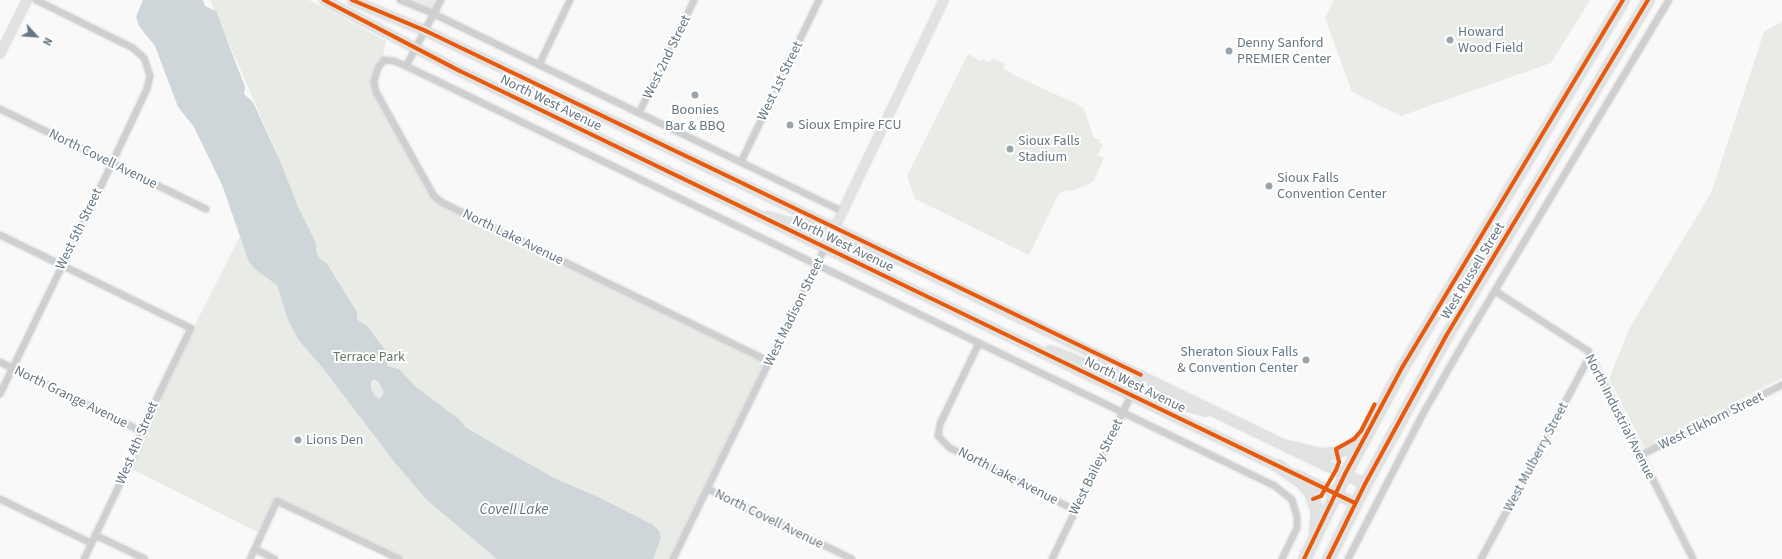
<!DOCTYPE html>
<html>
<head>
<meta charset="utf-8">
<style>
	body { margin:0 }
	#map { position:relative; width:1782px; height:559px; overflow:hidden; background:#f9f9f9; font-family:"Source Sans 3",sans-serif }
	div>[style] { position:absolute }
	.green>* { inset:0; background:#e8ebe6 }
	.water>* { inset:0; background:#ced6d9 }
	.roads { filter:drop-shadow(0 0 1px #d5d6d7) drop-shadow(0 0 1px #d5d6d7) }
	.street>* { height:6px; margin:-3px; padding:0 3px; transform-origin:3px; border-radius:3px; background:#cecfd0 }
	.secondary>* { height:8px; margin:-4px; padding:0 4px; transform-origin:4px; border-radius:4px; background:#e1e2e2 }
	.primary>* { height:9px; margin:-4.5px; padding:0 4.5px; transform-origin:4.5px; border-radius:4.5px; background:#e1e2e2 }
	.highway>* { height:11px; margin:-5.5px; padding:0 5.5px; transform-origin:5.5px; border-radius:5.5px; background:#e1e2e2 }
	.cycleway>* { height:4px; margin:-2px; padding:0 2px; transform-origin:2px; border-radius:2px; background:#e8590c }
	.dots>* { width:11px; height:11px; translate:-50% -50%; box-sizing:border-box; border:2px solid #fff; border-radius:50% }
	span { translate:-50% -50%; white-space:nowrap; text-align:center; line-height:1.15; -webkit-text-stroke:4px #fff; paint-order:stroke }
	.poi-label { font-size:14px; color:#657683 }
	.left { translate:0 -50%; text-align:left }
	.right { translate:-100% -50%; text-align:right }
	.street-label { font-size:14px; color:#657683 }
	.park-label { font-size:14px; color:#687a64 }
	.water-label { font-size:15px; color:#60757c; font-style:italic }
	.north { position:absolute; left:16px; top:16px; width:40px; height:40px; -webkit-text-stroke:3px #fff; paint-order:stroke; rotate:116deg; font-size:11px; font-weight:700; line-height:16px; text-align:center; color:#657683 }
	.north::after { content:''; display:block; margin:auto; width:14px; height:18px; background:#657683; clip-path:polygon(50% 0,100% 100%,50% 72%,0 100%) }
</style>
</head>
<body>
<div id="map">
	<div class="green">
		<div style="clip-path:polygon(210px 0,309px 0,386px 41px,381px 64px,374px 81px,376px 91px,438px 200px,770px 362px,674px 559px,399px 559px,278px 501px,261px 534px,128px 467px,141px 431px,238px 240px,278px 156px)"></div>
		<div style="clip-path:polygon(400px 0,441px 0,434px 14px)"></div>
		<div style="clip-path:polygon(1334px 0,1590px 0,1551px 63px,1401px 116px,1352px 92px,1325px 18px)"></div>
		<div style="clip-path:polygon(1782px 21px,1782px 378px,1683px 429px,1648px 447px,1644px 447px,1609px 379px,1629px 329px,1711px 193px,1764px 32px)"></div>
		<div style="clip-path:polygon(968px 54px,981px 61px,982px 59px,990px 62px,992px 58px,1005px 64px,1003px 68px,1016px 76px,1083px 107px,1094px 138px,1101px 140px,1099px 142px,1103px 144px,1098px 155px,1104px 158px,1093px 182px,1072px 191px,1068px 190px,1059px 193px,1029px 255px,915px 199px,907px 176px)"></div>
	</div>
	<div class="water">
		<div style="clip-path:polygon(evenodd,143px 0,203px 0,205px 6px,216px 11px,245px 87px,244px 94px,253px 102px,281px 163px,298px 207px,316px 243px,316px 251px,319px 258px,327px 264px,357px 312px,357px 319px,360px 322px,367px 326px,386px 351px,388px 357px,387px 366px,399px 369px,416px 387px,460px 420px,465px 427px,492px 443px,554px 478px,598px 497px,653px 525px,659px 531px,661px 538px,653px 559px,497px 559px,427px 500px,396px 464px,322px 367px,298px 339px,288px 320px,277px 285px,256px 270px,249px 262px,222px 185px,194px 127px,178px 107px,155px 46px,139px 26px,136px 17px,143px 0,374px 379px,378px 381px,384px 392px,380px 399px,375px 396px,371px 389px,371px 382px,374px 379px)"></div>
	</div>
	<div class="roads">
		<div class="street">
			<div style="left:400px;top:0;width:37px;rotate:22deg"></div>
			<div style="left:434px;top:14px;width:453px;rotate:25.8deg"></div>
			<div style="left:441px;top:0;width:75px;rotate:117.9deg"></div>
			<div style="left:406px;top:66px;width:13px;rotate:-157deg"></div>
			<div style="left:394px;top:61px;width:10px;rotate:-174deg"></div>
			<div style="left:384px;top:60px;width:10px;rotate:127deg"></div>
			<div style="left:378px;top:68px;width:14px;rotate:107deg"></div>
			<div style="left:374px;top:81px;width:11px;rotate:80deg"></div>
			<div style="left:376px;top:92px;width:8px;rotate:60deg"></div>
			<div style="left:380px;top:99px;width:111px;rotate:60.9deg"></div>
			<div style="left:434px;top:196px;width:11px;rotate:38deg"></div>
			<div style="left:443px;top:203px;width:364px;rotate:25.9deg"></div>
			<div style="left:539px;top:65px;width:72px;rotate:-64.5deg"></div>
			<div style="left:406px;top:66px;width:965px;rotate:25.8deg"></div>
			<div style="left:1275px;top:486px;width:22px;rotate:39deg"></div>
			<div style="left:1292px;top:500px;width:17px;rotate:73deg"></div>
			<div style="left:1297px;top:516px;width:12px;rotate:90deg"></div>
			<div style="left:1297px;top:528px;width:34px;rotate:116deg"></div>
			<div style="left:0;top:109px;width:229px;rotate:25.9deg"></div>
			<div style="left:639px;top:113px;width:126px;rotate:-64deg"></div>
			<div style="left:741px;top:162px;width:180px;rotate:-64.3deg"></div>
			<div style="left:0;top:235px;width:212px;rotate:26deg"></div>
			<div style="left:191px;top:328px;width:114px;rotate:115.9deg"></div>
			<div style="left:141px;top:431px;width:17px;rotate:103deg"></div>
			<div style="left:137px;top:448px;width:123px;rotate:115.5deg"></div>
			<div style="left:1495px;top:291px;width:111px;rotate:32.8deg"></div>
			<div style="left:1588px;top:351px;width:233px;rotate:63.2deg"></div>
			<div style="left:979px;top:343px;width:90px;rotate:115.7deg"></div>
			<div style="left:940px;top:424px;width:12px;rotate:99deg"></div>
			<div style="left:938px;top:436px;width:17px;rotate:45deg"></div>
			<div style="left:950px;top:448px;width:140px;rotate:26.4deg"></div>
			<div style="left:0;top:362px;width:157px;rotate:26.1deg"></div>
			<div style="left:0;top:394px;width:257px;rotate:-64.1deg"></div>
			<div style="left:112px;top:163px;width:82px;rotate:-64.7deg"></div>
			<div style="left:147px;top:89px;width:13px;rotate:-77deg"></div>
			<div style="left:150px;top:76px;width:19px;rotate:-108deg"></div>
			<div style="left:144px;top:58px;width:15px;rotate:-138deg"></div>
			<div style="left:133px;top:48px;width:108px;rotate:-153.7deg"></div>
			<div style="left:1639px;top:456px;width:160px;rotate:-26.4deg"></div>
			<div style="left:708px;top:489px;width:160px;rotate:25.9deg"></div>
			<div style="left:0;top:499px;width:101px;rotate:25.8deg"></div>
			<div style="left:95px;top:535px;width:55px;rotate:25.6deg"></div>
			<div style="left:255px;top:549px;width:22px;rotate:27deg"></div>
			<div style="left:250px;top:559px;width:64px;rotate:-65deg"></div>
			<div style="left:277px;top:501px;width:135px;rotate:25.4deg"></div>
			<div style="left:673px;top:559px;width:346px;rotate:-64deg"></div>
			<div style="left:1052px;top:559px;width:204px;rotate:-64.2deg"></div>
			<div style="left:1348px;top:559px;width:165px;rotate:-62.7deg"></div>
			<div style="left:1424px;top:412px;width:78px;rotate:-60.2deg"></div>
			<div style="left:1463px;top:344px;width:401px;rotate:-59.1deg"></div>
			<div style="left:1481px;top:559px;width:230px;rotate:-61.8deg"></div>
		</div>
		<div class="secondary">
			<div style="left:0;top:54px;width:60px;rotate:-63.4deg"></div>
			<div style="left:825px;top:248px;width:275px;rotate:-64.4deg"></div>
		</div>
		<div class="primary">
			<div style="left:324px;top:0;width:153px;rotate:27.6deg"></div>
			<div style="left:460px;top:71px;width:913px;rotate:25.78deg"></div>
			<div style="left:352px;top:0;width:80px;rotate:22.7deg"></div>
			<div style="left:426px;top:31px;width:1043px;rotate:25.75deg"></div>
			<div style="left:768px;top:216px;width:51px;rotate:15.9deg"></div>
			<div style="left:817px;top:230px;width:17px;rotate:-10deg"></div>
			<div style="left:825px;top:248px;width:6px;rotate:-31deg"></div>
			<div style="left:830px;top:245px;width:11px;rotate:-5deg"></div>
			<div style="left:841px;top:244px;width:54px;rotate:16.1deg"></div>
			<div style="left:1050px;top:350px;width:70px;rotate:21.8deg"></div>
			<div style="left:1115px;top:376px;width:13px;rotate:9deg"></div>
			<div style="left:1128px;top:378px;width:13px;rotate:-13deg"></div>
			<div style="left:1131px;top:395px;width:18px;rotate:-6deg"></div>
			<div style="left:1149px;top:393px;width:59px;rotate:17.8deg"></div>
			<div style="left:1295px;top:474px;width:67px;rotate:25.8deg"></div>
		</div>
		<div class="highway">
			<div style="left:1287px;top:446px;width:32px;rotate:14deg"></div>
			<div style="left:1318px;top:454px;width:16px;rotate:-4deg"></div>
			<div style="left:1334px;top:453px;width:16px;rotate:-22deg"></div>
			<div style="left:1349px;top:447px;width:20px;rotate:-41deg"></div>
			<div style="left:1277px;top:465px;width:28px;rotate:35deg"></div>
			<div style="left:1300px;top:481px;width:15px;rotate:48deg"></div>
			<div style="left:1310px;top:492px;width:20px;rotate:70deg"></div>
			<div style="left:1317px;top:511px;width:18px;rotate:96deg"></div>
			<div style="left:1304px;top:559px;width:94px;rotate:-64.2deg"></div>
			<div style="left:1345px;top:474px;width:123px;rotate:-61.8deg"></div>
			<div style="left:1403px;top:366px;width:427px;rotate:-59deg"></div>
			<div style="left:1328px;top:559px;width:84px;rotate:-63.7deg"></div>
			<div style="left:1365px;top:484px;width:169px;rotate:-61.3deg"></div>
			<div style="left:1446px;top:336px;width:392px;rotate:-59deg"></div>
		</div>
	</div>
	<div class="cycleway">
		<div style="left:324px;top:0;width:153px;rotate:27.6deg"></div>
		<div style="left:460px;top:71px;width:994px;rotate:25.77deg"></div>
		<div style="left:352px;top:0;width:80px;rotate:22.7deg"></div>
		<div style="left:426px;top:31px;width:793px;rotate:25.69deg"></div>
		<div style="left:1313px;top:499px;width:9px;rotate:-21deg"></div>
		<div style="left:1321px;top:496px;width:30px;rotate:-60deg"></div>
		<div style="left:1336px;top:470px;width:9px;rotate:-69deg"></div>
		<div style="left:1339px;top:462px;width:13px;rotate:-103deg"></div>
		<div style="left:1336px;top:449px;width:21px;rotate:-29deg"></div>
		<div style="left:1354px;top:439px;width:11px;rotate:-49deg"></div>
		<div style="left:1361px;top:431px;width:30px;rotate:-63deg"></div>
		<div style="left:1304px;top:559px;width:94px;rotate:-64.2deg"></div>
		<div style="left:1345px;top:474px;width:123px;rotate:-61.8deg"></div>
		<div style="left:1403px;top:366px;width:427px;rotate:-59deg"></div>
		<div style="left:1328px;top:559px;width:84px;rotate:-63.7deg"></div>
		<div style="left:1365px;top:484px;width:169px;rotate:-61.3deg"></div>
		<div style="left:1446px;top:336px;width:392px;rotate:-59deg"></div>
	</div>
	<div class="dots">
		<div style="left:1450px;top:40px;background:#99a4ac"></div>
		<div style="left:1229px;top:51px;background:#99a4ac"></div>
		<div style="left:695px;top:95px;background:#99a4ac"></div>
		<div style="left:790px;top:125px;background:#99a4ac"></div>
		<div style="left:1010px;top:149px;background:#99a4ac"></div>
		<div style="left:1269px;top:186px;background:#99a4ac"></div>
		<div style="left:1306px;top:360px;background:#99a4ac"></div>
		<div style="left:298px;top:440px;background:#99a4ac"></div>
	</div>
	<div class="poi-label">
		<span class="left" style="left:1458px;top:40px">Howard<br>Wood Field</span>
		<span class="left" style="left:1237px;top:51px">Denny Sanford<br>PREMIER Center</span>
		<span style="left:695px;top:118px">Boonies<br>Bar &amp; BBQ</span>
		<span class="left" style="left:798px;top:125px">Sioux Empire FCU</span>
		<span class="left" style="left:1018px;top:149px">Sioux Falls<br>Stadium</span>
		<span class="left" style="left:1277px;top:186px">Sioux Falls<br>Convention Center</span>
		<span class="right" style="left:1298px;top:360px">Sheraton Sioux Falls<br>&amp; Convention Center</span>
		<span class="left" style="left:306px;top:440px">Lions Den</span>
	</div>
	<div class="street-label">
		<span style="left:667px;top:57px;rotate:-64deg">West 2nd Street</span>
		<span style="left:780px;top:81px;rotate:-64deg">West 1st Street</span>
		<span style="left:551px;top:103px;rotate:26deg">North West Avenue</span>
		<span style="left:103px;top:159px;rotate:26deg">North Covell Avenue</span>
		<span style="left:79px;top:229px;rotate:-64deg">West 5th Street</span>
		<span style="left:513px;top:237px;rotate:26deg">North Lake Avenue</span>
		<span style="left:843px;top:244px;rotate:26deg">North West Avenue</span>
		<span style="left:1473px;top:271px;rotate:-59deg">West Russell Street</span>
		<span style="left:794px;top:312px;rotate:-64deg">West Madison Street</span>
		<span style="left:1135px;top:385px;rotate:26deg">North West Avenue</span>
		<span style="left:71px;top:397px;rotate:26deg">North Grange Avenue</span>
		<span style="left:1620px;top:417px;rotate:63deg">North Industrial Avenue</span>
		<span style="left:1711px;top:421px;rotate:-26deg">West Elkhorn Street</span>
		<span style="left:137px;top:443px;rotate:-67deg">West 4th Street</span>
		<span style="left:1536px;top:457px;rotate:-62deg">West Mulberry Street</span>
		<span style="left:1096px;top:467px;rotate:-64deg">West Bailey Street</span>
		<span style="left:1008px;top:476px;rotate:27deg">North Lake Avenue</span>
		<span style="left:769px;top:519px;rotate:26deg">North Covell Avenue</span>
	</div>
	<div class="park-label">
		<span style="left:369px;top:357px">Terrace Park</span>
	</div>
	<div class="water-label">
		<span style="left:514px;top:510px">Covell Lake</span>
	</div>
	<div class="north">N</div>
</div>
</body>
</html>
